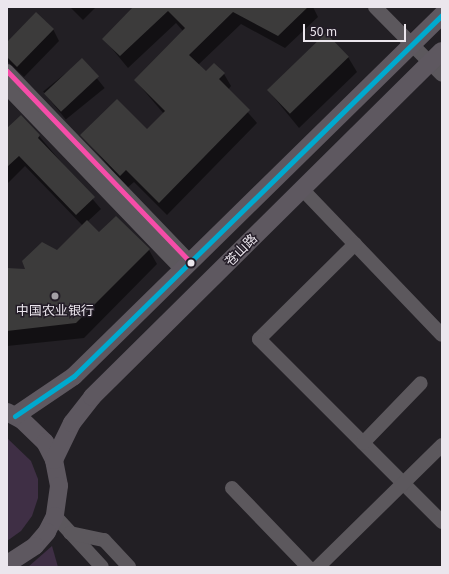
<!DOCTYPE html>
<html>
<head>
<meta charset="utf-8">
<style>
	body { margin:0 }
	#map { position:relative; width:449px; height:574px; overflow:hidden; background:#221f24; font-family:Georgia,"Noto Sans SC",serif }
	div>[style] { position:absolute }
	.green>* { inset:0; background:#3f2f45 }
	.shadow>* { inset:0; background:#0007; transform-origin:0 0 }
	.building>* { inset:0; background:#3c3b3b; transform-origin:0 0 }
	.minor>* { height:14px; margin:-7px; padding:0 7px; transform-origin:7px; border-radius:7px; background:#5c585d }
	.major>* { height:18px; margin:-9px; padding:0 9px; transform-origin:9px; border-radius:9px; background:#5e5860 }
	.bus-1>* { height:5px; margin:-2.5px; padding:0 2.5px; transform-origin:2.5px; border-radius:2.5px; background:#f54da8 }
	.bus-2>* { height:5px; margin:-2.5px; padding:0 2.5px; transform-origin:2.5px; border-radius:2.5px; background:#00a9ce }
	.dots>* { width:11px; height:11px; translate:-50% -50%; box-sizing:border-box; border:2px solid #231c27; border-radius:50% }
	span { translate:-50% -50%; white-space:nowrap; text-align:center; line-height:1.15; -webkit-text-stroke:3px #231c27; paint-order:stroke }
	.street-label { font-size:13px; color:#ebe6ed }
	.poi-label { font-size:13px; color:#ebe6ed }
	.frame { position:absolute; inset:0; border:8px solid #ebe6ed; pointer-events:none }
	.scale { position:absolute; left:303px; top:24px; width:103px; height:18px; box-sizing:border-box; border:2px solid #ebe6ed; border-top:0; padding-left:5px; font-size:12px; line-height:14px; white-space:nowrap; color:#ebe6ed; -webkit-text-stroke:3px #231c27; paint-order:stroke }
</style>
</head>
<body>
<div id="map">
	<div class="green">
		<div style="clip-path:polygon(7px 438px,31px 461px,38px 479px,38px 498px,32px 516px,21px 531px,7px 541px)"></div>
		<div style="clip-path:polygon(52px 546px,58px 567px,28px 567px)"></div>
	</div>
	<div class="shadow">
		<div style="clip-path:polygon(70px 7px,96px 7px,83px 20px)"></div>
		<div style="clip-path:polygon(134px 7px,313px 7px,318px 17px,285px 48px,241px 24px,198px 65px,206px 72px,224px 74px,231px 86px,228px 90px,257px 123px,167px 215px,134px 182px,127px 188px,82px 135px,147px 130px,164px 114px,135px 80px,183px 31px,176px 23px,128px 68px,104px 39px)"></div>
		<div style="clip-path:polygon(53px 29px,59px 41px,24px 77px,7px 61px,7px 43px)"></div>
		<div style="clip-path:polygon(348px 57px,357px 72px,299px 128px,268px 90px)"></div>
		<div style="left:82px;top:60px;width:36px;height:50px;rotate:51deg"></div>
		<div style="clip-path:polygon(7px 130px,39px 136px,101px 209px,87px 222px,99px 234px,149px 250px,157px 264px,84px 338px,7px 346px,7px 269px,26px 271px,57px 251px,83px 226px,25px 166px,7px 184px)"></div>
	</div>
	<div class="building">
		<div style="clip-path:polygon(133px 7px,308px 7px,278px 36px,233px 12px,189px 55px,206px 71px,214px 63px,225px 73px,219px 79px,250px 110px,159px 203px,126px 170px,120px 176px,80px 135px,117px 99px,147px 129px,165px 111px,134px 80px,185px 28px,168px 11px,120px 56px,102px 39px)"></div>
		<div style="clip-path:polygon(36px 12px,54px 29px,17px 67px,7px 57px,7px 42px)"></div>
		<div style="left:326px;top:33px;width:33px;height:82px;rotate:46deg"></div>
		<div style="left:82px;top:58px;width:25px;height:52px;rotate:47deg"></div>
		<div style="clip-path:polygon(21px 115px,40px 135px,38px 138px,95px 197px,76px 215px,19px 156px,7px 167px,7px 128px)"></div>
		<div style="clip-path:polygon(116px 216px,150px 249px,76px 323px,7px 331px,7px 268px,25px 269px,22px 261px,42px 242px,57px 250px,87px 220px,99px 232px)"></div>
	</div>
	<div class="minor">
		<div style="left:375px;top:7px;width:95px;rotate:45.4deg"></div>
		<div style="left:7px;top:71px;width:266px;rotate:46.2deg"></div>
		<div style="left:7px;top:88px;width:254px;rotate:46.1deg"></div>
		<div style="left:302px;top:189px;width:202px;rotate:46.2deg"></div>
		<div style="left:355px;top:244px;width:135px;rotate:135.3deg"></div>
		<div style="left:259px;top:339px;width:259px;rotate:45deg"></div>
		<div style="left:363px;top:443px;width:83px;rotate:-46deg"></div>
		<div style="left:232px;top:488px;width:110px;rotate:46.1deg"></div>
		<div style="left:55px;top:516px;width:69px;rotate:47.3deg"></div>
		<div style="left:70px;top:533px;width:35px;rotate:12deg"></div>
		<div style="left:104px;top:540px;width:37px;rotate:47deg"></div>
		<div style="left:318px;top:567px;width:174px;rotate:-44.5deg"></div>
	</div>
	<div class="major">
		<div style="left:7px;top:412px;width:17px;rotate:28deg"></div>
		<div style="left:22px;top:420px;width:32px;rotate:44deg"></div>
		<div style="left:45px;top:442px;width:20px;rotate:63deg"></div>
		<div style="left:54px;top:460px;width:26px;rotate:79deg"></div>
		<div style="left:59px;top:486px;width:30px;rotate:98deg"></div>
		<div style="left:55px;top:516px;width:18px;rotate:117deg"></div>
		<div style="left:47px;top:532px;width:18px;rotate:131deg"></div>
		<div style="left:35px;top:546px;width:33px;rotate:147deg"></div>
		<div style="left:15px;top:416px;width:71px;rotate:-34.1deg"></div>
		<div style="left:74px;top:376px;width:516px;rotate:-44.45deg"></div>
		<div style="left:54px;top:460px;width:41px;rotate:-64.1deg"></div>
		<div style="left:72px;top:423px;width:33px;rotate:-52deg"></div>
		<div style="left:92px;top:397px;width:492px;rotate:-44.7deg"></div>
	</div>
	<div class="bus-1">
		<div style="left:7px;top:71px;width:266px;rotate:46.2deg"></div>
	</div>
	<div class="bus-2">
		<div style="left:15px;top:416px;width:71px;rotate:-34.1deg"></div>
		<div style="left:74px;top:376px;width:516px;rotate:-44.45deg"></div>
	</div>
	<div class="dots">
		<div style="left:191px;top:263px;background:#ebe6ed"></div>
		<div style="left:55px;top:296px;background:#a5a0a7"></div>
	</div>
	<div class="street-label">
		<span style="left:241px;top:250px;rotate:-45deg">苍山路</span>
	</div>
	<div class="poi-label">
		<span style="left:55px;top:310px">中国农业银行</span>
	</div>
	<div class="frame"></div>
	<div class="scale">50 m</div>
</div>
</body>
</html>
